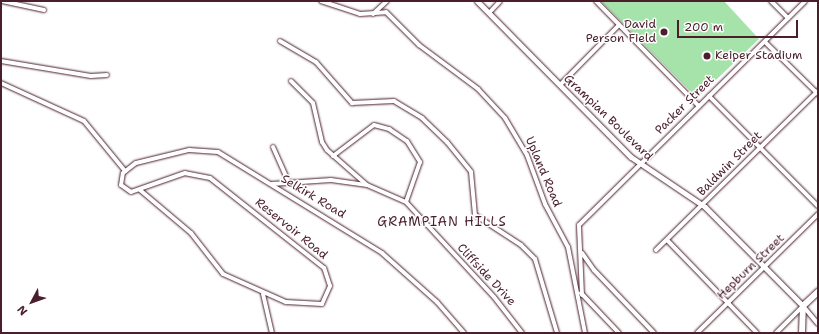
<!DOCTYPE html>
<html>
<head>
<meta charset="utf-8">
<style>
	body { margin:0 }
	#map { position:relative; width:819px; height:334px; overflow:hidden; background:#fff; font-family:"Shantell Sans",sans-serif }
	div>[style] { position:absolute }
	.green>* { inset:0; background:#a6e3aa }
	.roads { filter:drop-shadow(0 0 1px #4a1f2b) drop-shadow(0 0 1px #4a1f2b) }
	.minor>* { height:4px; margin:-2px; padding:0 2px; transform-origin:2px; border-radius:2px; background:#fff }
	.tertiary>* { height:5px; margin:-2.5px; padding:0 2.5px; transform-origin:2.5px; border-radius:2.5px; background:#fff }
	.secondary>* { height:5.5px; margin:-2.75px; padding:0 2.75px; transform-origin:2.75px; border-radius:2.75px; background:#fff }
	.dots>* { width:11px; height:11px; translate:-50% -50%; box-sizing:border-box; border:2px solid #fff; border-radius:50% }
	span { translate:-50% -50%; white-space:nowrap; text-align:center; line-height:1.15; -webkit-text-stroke:3px #fff; paint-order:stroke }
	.poi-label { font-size:12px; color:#4a1f2b }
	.right { translate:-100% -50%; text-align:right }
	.left { translate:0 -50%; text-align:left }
	.street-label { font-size:12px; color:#4a1f2b }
	.neighbourhood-label { font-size:13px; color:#4a1f2b; letter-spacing:1px }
	.frame { position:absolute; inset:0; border:2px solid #4a1f2b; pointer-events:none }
	.north { position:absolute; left:12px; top:282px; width:40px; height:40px; -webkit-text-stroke:3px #fff; paint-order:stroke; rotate:229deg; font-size:11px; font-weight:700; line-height:16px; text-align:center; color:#4a1f2b }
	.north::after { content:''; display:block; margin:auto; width:14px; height:18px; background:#4a1f2b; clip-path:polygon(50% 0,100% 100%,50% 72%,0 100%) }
	.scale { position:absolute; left:677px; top:20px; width:121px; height:18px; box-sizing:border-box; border:2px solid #4a1f2b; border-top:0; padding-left:5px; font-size:12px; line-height:14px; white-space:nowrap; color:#4a1f2b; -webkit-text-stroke:3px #fff; paint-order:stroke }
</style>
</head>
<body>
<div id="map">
	<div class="green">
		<div style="clip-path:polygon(601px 1px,724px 1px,759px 39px,697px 98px)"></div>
	</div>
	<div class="roads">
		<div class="minor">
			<div style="left:2px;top:1px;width:43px;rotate:12.1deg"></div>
			<div style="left:321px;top:1px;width:41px;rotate:18.4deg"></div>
			<div style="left:360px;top:14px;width:26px;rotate:-4deg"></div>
			<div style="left:386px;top:12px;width:47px;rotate:45deg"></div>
			<div style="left:419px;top:45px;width:74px;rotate:36.7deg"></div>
			<div style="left:478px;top:89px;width:40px;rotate:47deg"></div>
			<div style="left:505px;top:118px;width:43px;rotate:59.3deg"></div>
			<div style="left:527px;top:155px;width:52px;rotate:69.8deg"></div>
			<div style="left:545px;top:204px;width:49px;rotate:61.9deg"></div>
			<div style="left:568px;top:247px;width:88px;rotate:78.8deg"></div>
			<div style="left:596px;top:1px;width:147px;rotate:45.6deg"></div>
			<div style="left:771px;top:1px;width:24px;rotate:45deg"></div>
			<div style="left:489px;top:13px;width:16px;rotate:-47deg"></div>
			<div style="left:373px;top:14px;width:19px;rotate:-43deg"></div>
			<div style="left:280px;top:41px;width:42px;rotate:30.3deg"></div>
			<div style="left:316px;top:62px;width:55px;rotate:48.7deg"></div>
			<div style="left:352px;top:103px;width:42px;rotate:-2.7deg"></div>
			<div style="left:394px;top:101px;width:33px;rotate:31deg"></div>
			<div style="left:422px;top:118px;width:35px;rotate:44deg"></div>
			<div style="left:447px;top:142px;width:38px;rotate:51deg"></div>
			<div style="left:471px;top:172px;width:43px;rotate:84.7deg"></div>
			<div style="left:475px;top:215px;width:55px;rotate:33.1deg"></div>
			<div style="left:521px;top:245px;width:20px;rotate:45deg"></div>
			<div style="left:535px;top:259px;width:77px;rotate:73.4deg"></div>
			<div style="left:765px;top:42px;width:74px;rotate:44.5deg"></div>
			<div style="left:1px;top:61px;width:91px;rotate:9.5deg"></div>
			<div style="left:91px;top:76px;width:16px;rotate:-4deg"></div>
			<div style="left:291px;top:81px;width:31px;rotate:45deg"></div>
			<div style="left:313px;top:103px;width:40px;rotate:77deg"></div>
			<div style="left:322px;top:142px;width:9px;rotate:58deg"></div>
			<div style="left:327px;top:150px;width:53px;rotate:41.2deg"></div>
			<div style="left:367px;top:185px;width:43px;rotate:23.6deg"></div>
			<div style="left:1px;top:83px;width:91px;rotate:24.6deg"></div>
			<div style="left:84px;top:121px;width:65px;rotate:50.6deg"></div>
			<div style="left:560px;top:85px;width:84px;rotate:-45.5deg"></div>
			<div style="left:709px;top:96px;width:155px;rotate:45.3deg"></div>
			<div style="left:273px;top:147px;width:36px;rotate:66deg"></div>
			<div style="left:333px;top:156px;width:51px;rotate:-37.1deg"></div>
			<div style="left:374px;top:125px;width:16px;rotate:15deg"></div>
			<div style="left:389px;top:129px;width:22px;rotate:34deg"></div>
			<div style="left:407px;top:141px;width:25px;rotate:58deg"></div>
			<div style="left:420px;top:162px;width:42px;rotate:109.3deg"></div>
			<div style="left:406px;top:202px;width:129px;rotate:47.2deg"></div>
			<div style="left:494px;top:297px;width:46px;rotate:52.1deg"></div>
			<div style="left:272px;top:184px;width:59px;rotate:-3.9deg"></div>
			<div style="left:331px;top:180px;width:35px;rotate:8deg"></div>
			<div style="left:140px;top:190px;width:67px;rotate:40.1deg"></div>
			<div style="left:191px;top:233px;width:52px;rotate:52deg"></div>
			<div style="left:223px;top:274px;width:69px;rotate:24deg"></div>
			<div style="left:286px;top:302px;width:36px;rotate:3deg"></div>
			<div style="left:322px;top:304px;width:20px;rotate:-66deg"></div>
			<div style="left:330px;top:286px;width:19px;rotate:-108deg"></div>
			<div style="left:324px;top:268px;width:145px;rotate:-141.7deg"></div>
			<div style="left:210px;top:178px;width:25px;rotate:-169deg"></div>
			<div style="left:185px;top:173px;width:57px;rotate:160.6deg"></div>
			<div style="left:131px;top:192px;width:12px;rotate:-145deg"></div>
			<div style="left:121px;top:185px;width:12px;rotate:-81deg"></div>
			<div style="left:123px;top:173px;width:16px;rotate:-38deg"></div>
			<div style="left:136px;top:163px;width:55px;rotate:-13.8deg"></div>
			<div style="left:189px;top:150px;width:29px;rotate:4deg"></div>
			<div style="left:218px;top:152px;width:193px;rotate:31.6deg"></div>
			<div style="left:382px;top:253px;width:74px;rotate:41.7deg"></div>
			<div style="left:437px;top:302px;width:41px;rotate:48.9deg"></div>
			<div style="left:667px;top:240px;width:129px;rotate:45.9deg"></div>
			<div style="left:656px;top:250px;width:227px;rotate:-44.5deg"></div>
			<div style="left:582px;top:253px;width:21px;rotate:55deg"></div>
			<div style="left:594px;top:270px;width:87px;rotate:46.4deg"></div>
			<div style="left:581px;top:293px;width:55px;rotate:46.5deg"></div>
			<div style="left:263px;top:294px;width:40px;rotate:77deg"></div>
			<div style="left:582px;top:295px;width:70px;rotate:-92.5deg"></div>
			<div style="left:579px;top:225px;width:318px;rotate:-44.7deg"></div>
			<div style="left:697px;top:333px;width:170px;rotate:-44.5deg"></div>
			<div style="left:776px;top:333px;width:38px;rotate:-45deg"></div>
			<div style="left:803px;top:306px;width:23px;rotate:50deg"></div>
		</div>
		<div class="tertiary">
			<div style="left:477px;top:1px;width:219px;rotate:45.4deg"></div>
			<div style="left:631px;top:157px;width:89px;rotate:34deg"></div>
			<div style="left:705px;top:207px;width:139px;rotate:45.3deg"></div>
		</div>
		<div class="secondary">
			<div style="left:802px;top:333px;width:27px;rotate:-88deg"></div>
			<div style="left:803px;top:306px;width:21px;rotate:-43deg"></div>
		</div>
	</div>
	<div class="dots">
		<div style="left:664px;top:32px;background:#4a1f2b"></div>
		<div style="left:707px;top:56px;background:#4a1f2b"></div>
	</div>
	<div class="poi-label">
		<span class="right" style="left:656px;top:32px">David<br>Person Field</span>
		<span class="left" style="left:715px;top:56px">Keiper Stadium</span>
	</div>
	<div class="street-label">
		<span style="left:685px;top:105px;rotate:-45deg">Packer Street</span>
		<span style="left:608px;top:118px;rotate:44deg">Grampian Boulevard</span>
		<span style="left:730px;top:164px;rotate:-45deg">Baldwin Street</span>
		<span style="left:543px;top:172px;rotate:67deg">Upland Road</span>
		<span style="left:313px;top:197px;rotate:31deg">Selkirk Road</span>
		<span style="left:291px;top:229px;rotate:39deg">Reservoir Road</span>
		<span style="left:751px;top:267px;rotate:-44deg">Hepburn Street</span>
		<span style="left:486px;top:275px;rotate:47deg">Cliffside Drive</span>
	</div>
	<div class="neighbourhood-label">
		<span style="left:442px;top:222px">GRAMPIAN HILLS</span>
	</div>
	<div class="frame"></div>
	<div class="north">N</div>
	<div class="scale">200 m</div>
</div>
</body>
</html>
